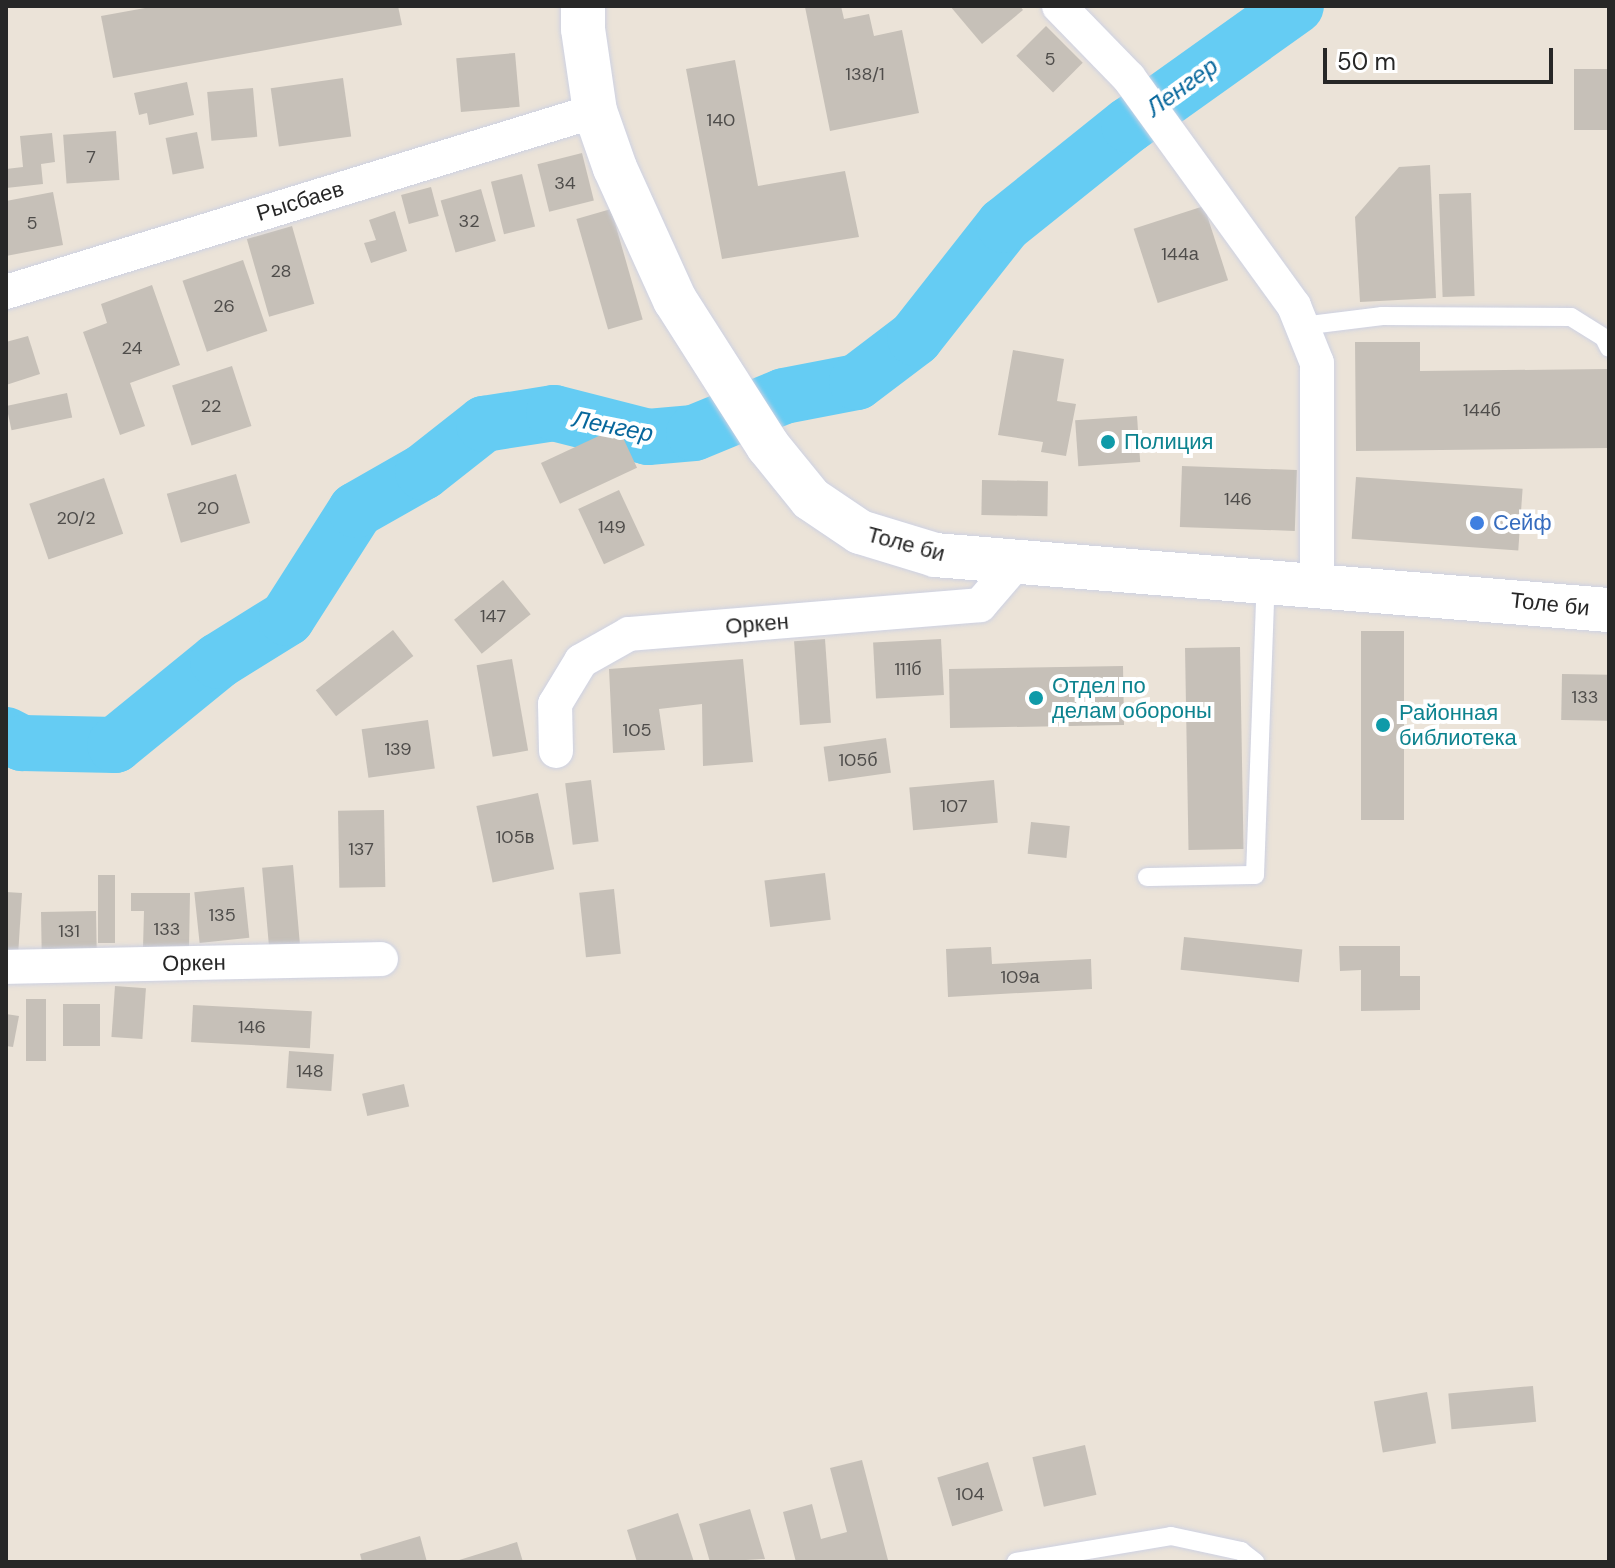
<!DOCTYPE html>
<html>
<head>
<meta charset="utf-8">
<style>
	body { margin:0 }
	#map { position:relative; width:1615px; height:1568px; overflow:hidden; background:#ebe3d8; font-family:"DM Sans",sans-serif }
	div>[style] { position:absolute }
	.river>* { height:56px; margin:-28px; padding:0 28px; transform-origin:28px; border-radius:28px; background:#65ccf3 }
	.building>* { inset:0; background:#c6c0b8; transform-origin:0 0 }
	.roads { filter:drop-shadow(0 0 2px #cdd1e2) drop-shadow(0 0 2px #cdd1e2) }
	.service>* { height:18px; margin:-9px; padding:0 9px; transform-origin:9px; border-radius:9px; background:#fff }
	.minor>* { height:34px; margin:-17px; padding:0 17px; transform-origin:17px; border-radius:17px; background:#fff }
	.secondary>* { height:44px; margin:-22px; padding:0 22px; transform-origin:22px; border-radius:22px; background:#fff }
	.dots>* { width:22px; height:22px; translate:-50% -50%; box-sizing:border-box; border:4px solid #fff; border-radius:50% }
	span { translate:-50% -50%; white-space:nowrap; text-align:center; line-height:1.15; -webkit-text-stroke:8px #fff; paint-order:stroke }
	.number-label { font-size:18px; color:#4f4d4b }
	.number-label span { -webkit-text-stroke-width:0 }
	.street-label { font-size:22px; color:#272727 }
	.culture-label { font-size:22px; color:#0d838f }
	.left { translate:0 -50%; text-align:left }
	.shop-label { font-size:22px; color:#366cbe }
	.water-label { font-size:24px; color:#07679c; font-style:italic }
	.frame { position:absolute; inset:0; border:8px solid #272727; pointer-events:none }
	.scale { position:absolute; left:1323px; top:48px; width:230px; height:36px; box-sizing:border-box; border:4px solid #272727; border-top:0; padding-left:10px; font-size:24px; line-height:28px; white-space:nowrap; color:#272727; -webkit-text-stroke:6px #fff; paint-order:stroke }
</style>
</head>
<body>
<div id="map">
	<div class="river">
		<div style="left:6px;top:735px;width:18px;rotate:27deg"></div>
		<div style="left:22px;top:743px;width:93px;rotate:1.2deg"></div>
		<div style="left:115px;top:745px;width:133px;rotate:-39.2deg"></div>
		<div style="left:218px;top:661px;width:81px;rotate:-31.9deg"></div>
		<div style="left:287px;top:618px;width:128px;rotate:-57.4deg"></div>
		<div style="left:356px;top:510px;width:77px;rotate:-29.6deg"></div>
		<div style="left:423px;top:472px;width:78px;rotate:-38.2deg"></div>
		<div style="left:484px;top:424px;width:71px;rotate:-8.9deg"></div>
		<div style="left:554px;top:413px;width:97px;rotate:14.3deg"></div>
		<div style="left:648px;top:437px;width:46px;rotate:-5deg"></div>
		<div style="left:694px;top:433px;width:97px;rotate:-22.3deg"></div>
		<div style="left:784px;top:396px;width:74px;rotate:-10.9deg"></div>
		<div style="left:857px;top:382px;width:73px;rotate:-37.2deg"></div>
		<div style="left:915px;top:338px;width:144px;rotate:-51.8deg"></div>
		<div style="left:1004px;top:225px;width:160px;rotate:-38.7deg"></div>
		<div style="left:1129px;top:125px;width:205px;rotate:-35.5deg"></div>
	</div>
	<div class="building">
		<div style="clip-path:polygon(156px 6px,398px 6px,402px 25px,113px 78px,101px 16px)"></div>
		<div style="clip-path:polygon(841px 6px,844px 19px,869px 14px,874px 36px,902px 30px,919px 113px,830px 131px,805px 7px)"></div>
		<div style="clip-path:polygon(950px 6px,1020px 6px,1023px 10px,982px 44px)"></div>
		<div style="left:1046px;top:26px;width:52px;height:42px;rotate:45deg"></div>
		<div style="left:515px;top:53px;width:54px;height:59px;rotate:85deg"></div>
		<div style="clip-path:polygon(735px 60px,758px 186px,845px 171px,859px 237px,722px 259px,686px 69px)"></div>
		<div style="left:1609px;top:69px;width:61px;height:35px;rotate:90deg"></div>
		<div style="left:343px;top:78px;width:59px;height:73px;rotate:82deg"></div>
		<div style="clip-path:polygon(187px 82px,194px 115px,149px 125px,147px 113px,139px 115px,134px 93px)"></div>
		<div style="left:253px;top:88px;width:49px;height:46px;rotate:85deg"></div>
		<div style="left:116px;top:131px;width:49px;height:53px;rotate:86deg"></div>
		<div style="left:197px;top:132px;width:37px;height:32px;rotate:79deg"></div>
		<div style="clip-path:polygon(52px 133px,55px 162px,41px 164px,43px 184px,6px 188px,6px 169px,23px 167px,20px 136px)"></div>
		<div style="left:582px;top:153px;width:49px;height:46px;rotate:76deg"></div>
		<div style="clip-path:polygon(1430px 165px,1436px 298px,1360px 302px,1355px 217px,1399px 167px)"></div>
		<div style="left:522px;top:174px;width:54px;height:32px;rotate:76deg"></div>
		<div style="left:431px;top:187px;width:30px;height:31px;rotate:75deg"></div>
		<div style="left:481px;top:189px;width:54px;height:42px;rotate:74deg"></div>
		<div style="clip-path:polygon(53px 192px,63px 245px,6px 256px,6px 201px)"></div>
		<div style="left:1471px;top:193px;width:103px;height:32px;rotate:88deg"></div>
		<div style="left:1204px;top:206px;width:78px;height:74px;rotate:72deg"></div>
		<div style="left:611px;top:209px;width:115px;height:36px;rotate:74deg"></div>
		<div style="clip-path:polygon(395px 211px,407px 251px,371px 263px,364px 243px,376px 240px,369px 220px)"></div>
		<div style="left:292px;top:226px;width:81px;height:47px;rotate:74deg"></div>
		<div style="left:243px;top:260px;width:75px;height:64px;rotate:71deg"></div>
		<div style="clip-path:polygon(152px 285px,180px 365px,130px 383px,145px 426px,120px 435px,83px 332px,107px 323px,101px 304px)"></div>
		<div style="clip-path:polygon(28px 336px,40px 374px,6px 385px,6px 342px)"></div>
		<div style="clip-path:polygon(1355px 342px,1420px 342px,1420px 371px,1607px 369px,1608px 448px,1356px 451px)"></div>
		<div style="clip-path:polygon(1013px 350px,1064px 359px,1057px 401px,1076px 404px,1066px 456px,1041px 452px,1043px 442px,998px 435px)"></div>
		<div style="left:232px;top:366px;width:63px;height:63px;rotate:72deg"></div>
		<div style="left:67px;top:393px;width:25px;height:62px;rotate:78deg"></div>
		<div style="left:1137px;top:416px;width:46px;height:62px;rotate:86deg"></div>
		<div style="left:618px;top:427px;width:45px;height:85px;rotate:65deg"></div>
		<div style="left:1182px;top:466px;width:115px;height:61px;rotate:2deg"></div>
		<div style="left:236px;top:474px;width:51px;height:72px;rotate:74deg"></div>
		<div style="left:1356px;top:477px;width:167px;height:62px;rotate:4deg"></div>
		<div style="left:104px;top:478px;width:59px;height:79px;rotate:71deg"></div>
		<div style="left:982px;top:480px;width:66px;height:35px;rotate:1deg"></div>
		<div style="left:619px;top:490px;width:61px;height:45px;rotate:65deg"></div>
		<div style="left:503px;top:580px;width:44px;height:63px;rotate:51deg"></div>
		<div style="left:393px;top:630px;width:33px;height:98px;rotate:52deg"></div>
		<div style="left:1361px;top:631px;width:43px;height:189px"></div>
		<div style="left:825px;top:639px;width:84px;height:31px;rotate:86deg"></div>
		<div style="left:941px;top:639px;width:56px;height:68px;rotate:87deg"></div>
		<div style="left:1240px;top:647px;width:202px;height:55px;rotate:89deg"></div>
		<div style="left:512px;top:659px;width:93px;height:36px;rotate:80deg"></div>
		<div style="clip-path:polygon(743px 659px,753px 762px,703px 766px,702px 704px,659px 709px,665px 750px,613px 753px,609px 669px)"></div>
		<div style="left:1123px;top:666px;width:59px;height:174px;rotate:89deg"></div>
		<div style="left:1562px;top:674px;width:47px;height:46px;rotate:1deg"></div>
		<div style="left:428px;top:720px;width:49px;height:67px;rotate:82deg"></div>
		<div style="left:886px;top:738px;width:35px;height:63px;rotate:82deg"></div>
		<div style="left:591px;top:780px;width:62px;height:26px;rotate:83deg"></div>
		<div style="left:994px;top:780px;width:43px;height:85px;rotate:85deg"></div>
		<div style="left:538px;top:793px;width:78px;height:63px;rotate:78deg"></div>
		<div style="left:384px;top:810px;width:77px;height:46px;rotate:89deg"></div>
		<div style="left:1031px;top:822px;width:39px;height:32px;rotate:6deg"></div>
		<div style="left:293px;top:865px;width:83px;height:31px;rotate:85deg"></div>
		<div style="left:825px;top:873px;width:47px;height:61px;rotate:83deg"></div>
		<div style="left:98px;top:875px;width:17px;height:68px"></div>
		<div style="left:244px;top:887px;width:51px;height:50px;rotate:84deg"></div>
		<div style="left:614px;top:889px;width:65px;height:35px;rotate:84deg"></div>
		<div style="clip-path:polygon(6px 892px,22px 893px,18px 956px,6px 955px)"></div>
		<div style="clip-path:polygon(131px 893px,190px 893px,189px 949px,143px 948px,144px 911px,131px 911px)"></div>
		<div style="left:96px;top:911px;width:39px;height:55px;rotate:89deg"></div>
		<div style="left:1184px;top:937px;width:119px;height:33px;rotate:6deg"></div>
		<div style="clip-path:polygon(1339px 946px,1400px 946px,1400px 976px,1420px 976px,1420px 1010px,1361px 1011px,1361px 970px,1340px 971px)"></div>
		<div style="clip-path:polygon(991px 947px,992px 964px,1091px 959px,1092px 989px,948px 997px,946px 949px)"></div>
		<div style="left:115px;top:986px;width:31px;height:51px;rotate:4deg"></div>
		<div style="left:26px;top:999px;width:20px;height:62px"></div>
		<div style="left:63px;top:1004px;width:37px;height:42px"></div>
		<div style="left:193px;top:1005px;width:119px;height:37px;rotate:3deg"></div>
		<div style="clip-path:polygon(6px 1014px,19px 1016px,13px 1047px,6px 1046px)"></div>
		<div style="left:289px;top:1051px;width:45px;height:37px;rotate:4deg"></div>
		<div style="left:404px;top:1084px;width:23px;height:43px;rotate:77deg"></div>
		<div style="left:1533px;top:1386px;width:36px;height:85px;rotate:85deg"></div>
		<div style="left:1427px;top:1392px;width:52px;height:54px;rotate:80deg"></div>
		<div style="left:1085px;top:1445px;width:51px;height:54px;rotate:77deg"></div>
		<div style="clip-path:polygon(862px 1460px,888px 1560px,796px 1562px,783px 1512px,812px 1504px,821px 1539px,847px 1532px,830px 1468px)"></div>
		<div style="left:988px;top:1462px;width:51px;height:53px;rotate:73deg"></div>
		<div style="clip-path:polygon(750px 1509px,765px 1559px,710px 1562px,699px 1524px)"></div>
		<div style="clip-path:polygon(678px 1513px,694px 1562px,637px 1562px,627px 1530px)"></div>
		<div style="clip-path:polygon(420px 1536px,427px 1562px,362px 1562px,360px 1554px)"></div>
		<div style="clip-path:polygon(517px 1542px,523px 1562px,456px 1562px,456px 1561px)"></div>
	</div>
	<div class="roads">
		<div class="service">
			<div style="left:1302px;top:326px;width:81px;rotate:-7.1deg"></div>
			<div style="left:1382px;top:316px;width:189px;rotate:0.3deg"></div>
			<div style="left:1571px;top:317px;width:39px;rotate:32deg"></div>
			<div style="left:1604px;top:338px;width:11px;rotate:63deg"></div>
			<div style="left:1147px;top:877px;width:108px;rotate:-1.1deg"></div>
			<div style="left:1255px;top:875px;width:294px;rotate:-87.9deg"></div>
			<div style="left:1016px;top:1562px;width:157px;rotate:-9.5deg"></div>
			<div style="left:1171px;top:1536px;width:72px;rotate:12.1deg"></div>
			<div style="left:1241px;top:1551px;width:18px;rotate:38deg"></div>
		</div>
		<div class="minor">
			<div style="left:1059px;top:6px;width:100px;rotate:45.8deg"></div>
			<div style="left:1129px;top:78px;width:281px;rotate:54.1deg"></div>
			<div style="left:1294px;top:306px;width:61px;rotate:68deg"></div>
			<div style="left:1317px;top:363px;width:222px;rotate:90deg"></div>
			<div style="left:6px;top:292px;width:616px;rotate:-17.08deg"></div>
			<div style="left:556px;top:751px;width:47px;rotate:-91.2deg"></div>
			<div style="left:555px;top:704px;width:50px;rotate:-58.8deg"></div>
			<div style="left:581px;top:661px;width:55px;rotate:-29.4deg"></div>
			<div style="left:629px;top:634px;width:352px;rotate:-4.7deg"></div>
			<div style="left:980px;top:605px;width:57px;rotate:-49.3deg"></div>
			<div style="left:6px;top:967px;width:375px;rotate:-1.2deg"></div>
		</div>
		<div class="secondary">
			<div style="left:583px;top:6px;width:23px;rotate:90deg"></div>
			<div style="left:583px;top:29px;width:83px;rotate:81.7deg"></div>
			<div style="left:595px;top:111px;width:60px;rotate:70.7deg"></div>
			<div style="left:615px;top:168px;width:145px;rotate:65.6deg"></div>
			<div style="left:675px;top:300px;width:173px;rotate:57.5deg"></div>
			<div style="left:768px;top:446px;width:68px;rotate:50.9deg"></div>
			<div style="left:811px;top:499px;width:59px;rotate:34deg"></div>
			<div style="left:860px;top:532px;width:78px;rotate:17deg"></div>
			<div style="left:935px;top:555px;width:676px;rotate:4.67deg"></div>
		</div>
	</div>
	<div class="dots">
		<div style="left:1108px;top:442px;background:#0f9aa8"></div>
		<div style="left:1477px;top:523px;background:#3f7fe0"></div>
		<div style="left:1036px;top:698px;background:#0f9aa8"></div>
		<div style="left:1383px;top:725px;background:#0f9aa8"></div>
	</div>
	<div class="number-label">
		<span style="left:1050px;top:59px">5</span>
		<span style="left:865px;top:74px">138/1</span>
		<span style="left:721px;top:120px">140</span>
		<span style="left:91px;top:157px">7</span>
		<span style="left:565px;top:183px">34</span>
		<span style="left:469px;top:221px">32</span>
		<span style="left:32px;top:223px">5</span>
		<span style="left:1180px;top:254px">144а</span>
		<span style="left:281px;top:271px">28</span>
		<span style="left:224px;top:306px">26</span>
		<span style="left:132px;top:348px">24</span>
		<span style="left:211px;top:406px">22</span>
		<span style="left:1482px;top:410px">144б</span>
		<span style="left:1238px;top:499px">146</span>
		<span style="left:208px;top:508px">20</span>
		<span style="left:76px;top:518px">20/2</span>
		<span style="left:612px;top:527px">149</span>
		<span style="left:493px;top:616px">147</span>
		<span style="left:908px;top:669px">111б</span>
		<span style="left:1585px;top:697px">133</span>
		<span style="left:637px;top:730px">105</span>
		<span style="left:398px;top:749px">139</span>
		<span style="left:858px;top:760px">105б</span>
		<span style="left:954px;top:806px">107</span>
		<span style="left:515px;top:837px">105в</span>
		<span style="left:361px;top:849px">137</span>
		<span style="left:222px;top:915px">135</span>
		<span style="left:167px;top:929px">133</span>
		<span style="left:69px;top:931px">131</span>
		<span style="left:1020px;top:977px">109а</span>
		<span style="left:252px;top:1027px">146</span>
		<span style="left:310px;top:1071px">148</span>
		<span style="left:970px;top:1494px">104</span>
	</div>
	<div class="street-label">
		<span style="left:300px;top:201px;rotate:-17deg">Рысбаев</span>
		<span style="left:906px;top:544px;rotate:15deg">Толе би</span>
		<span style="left:1550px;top:604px;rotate:6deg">Толе би</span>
		<span style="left:757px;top:624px;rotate:-5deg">Оркен</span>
		<span style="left:194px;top:963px;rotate:-1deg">Оркен</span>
	</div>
	<div class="culture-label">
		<span class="left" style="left:1124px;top:442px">Полиция</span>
		<span class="left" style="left:1052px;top:698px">Отдел по<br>делам обороны</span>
		<span class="left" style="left:1399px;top:725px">Районная<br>библиотека</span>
	</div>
	<div class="shop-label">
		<span class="left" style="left:1493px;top:523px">Сейф</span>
	</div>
	<div class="water-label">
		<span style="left:1182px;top:87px;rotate:-36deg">Ленгер</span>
		<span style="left:613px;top:426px;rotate:11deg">Ленгер</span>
	</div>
	<div class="frame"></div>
	<div class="scale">50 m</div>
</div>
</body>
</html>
